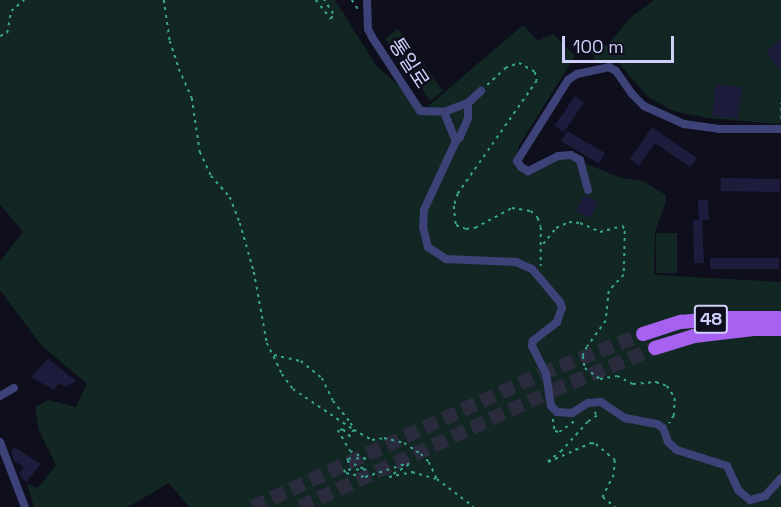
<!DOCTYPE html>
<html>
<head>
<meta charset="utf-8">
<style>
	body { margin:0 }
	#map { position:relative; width:781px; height:507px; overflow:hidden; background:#0e0e1d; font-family:"Space Grotesk","Noto Sans KR",sans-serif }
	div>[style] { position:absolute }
	.green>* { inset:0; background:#122723; transform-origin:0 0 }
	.building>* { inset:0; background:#1e1c3d; transform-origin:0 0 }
	.primary-tunnel>* { height:14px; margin-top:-7px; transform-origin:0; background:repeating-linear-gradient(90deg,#2b2b3e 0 14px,transparent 0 21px) }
	.path>* { height:1.5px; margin-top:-0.75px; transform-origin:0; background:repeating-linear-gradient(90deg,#39a58f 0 3px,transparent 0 7.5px) }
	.minor>* { height:8px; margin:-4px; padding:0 4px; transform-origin:4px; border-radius:4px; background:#3d4378 }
	.primary>* { height:14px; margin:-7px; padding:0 7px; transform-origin:7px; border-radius:7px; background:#a661f0 }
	span { translate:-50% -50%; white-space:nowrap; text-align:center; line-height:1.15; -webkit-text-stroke:5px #0e0e1d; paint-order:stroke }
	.shield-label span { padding:2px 4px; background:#0e0e1d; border:2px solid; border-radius:4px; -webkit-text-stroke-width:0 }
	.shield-label { font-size:18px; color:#cfd0fa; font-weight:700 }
	.street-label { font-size:20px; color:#cfd0fa }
	.scale { position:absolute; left:562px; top:36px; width:112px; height:27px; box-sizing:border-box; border:3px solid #cfd0fa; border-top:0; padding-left:8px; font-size:18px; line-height:21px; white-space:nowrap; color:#cfd0fa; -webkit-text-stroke:4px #0e0e1d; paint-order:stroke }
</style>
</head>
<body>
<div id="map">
	<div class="green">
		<div style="clip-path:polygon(0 0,335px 0,377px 67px,426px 108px,523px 25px,538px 41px,553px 34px,575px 56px,520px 144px,514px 161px,516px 168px,528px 173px,558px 159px,570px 157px,621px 178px,643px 181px,666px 195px,666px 201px,655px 232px,654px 273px,657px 275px,781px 282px,781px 507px,189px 507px,169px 483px,128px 507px,34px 507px,27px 484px,38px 488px,56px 465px,39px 431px,35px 407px,48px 400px,76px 407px,87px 384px,41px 345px,0 290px,0 261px,23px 232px,0 204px)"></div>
		<div style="clip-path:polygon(654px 0,781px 0,781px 122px,778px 124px,708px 118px,673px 111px,647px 96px,617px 61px,596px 63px,591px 51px,608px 44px,631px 17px)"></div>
		<div style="left:398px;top:29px;width:77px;height:16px;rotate:54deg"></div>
		<div style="left:656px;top:233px;width:21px;height:40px"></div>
	</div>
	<div class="building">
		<div style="clip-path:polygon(781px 39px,781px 71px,766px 52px)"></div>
		<div style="left:716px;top:84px;width:26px;height:32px;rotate:7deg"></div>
		<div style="left:575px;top:96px;width:11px;height:36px;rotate:34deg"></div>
		<div style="clip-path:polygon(652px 127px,697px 158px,690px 167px,655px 143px,639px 166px,630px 159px)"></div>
		<div style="left:567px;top:131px;width:44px;height:12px;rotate:30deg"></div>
		<div style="left:721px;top:178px;width:59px;height:13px;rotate:1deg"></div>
		<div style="left:584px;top:195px;width:16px;height:18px;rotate:27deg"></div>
		<div style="clip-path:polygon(698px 200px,708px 200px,709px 220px,702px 220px,704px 263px,694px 263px,693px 220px,699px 220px)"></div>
		<div style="left:779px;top:258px;width:11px;height:69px;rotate:90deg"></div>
		<div style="clip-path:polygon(48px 359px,76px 381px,66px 387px,58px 383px,54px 390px,31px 377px)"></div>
		<div style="clip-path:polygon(14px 447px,41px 464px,26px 482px,19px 474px,24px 467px,14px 461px,11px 452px)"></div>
	</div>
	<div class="primary-tunnel">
		<div style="left:253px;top:507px;width:317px;rotate:-24.8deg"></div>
		<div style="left:541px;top:374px;width:110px;rotate:-21.4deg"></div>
		<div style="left:300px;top:507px;width:277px;rotate:-24.7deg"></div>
		<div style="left:552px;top:391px;width:112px;rotate:-22.7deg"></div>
	</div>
	<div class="path">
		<div style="left:164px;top:0;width:41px;rotate:81.7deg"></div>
		<div style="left:170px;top:41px;width:29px;rotate:72deg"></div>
		<div style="left:179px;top:69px;width:32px;rotate:66deg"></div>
		<div style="left:192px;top:98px;width:55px;rotate:81.6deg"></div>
		<div style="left:200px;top:152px;width:26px;rotate:65deg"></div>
		<div style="left:211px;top:176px;width:28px;rotate:48deg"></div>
		<div style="left:230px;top:197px;width:28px;rotate:69deg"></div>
		<div style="left:240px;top:223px;width:51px;rotate:74.1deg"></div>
		<div style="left:254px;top:272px;width:72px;rotate:79.6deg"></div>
		<div style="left:267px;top:343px;width:34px;rotate:64deg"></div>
		<div style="left:282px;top:374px;width:19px;rotate:54deg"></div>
		<div style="left:293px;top:389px;width:73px;rotate:33.9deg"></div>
		<div style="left:354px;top:430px;width:21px;rotate:29deg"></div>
		<div style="left:372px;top:440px;width:12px;rotate:-9deg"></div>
		<div style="left:384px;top:438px;width:21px;rotate:14deg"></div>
		<div style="left:404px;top:443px;width:20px;rotate:33deg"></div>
		<div style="left:421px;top:454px;width:11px;rotate:45deg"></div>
		<div style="left:429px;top:462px;width:19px;rotate:65deg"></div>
		<div style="left:437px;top:479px;width:46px;rotate:37.1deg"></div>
		<div style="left:316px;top:0;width:24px;rotate:52deg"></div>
		<div style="left:331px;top:19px;width:5px;rotate:-68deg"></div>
		<div style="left:333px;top:14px;width:17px;rotate:-123deg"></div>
		<div style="left:352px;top:0;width:14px;rotate:56deg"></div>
		<div style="left:0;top:36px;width:8px;rotate:-23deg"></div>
		<div style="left:7px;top:33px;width:22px;rotate:-80deg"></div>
		<div style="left:11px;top:11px;width:17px;rotate:-40deg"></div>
		<div style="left:487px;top:85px;width:25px;rotate:-43deg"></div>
		<div style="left:505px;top:68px;width:15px;rotate:-20deg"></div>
		<div style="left:519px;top:63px;width:18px;rotate:29deg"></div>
		<div style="left:535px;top:72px;width:9px;rotate:77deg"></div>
		<div style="left:537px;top:81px;width:138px;rotate:125deg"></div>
		<div style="left:458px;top:194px;width:13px;rotate:108deg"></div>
		<div style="left:454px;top:206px;width:19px;rotate:84deg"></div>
		<div style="left:456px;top:225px;width:11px;rotate:22deg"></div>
		<div style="left:466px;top:229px;width:9px;rotate:-6deg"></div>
		<div style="left:475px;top:228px;width:42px;rotate:-28.4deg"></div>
		<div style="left:512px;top:208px;width:19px;rotate:9deg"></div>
		<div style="left:531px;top:211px;width:10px;rotate:45deg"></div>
		<div style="left:538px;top:218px;width:9px;rotate:72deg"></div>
		<div style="left:541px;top:227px;width:39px;rotate:90deg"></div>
		<div style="left:781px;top:119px;width:16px;rotate:-90deg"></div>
		<div style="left:543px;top:244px;width:21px;rotate:-51deg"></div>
		<div style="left:556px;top:228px;width:14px;rotate:-25deg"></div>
		<div style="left:569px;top:222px;width:11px;rotate:5deg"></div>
		<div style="left:580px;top:223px;width:22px;rotate:24deg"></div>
		<div style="left:600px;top:232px;width:24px;rotate:-15deg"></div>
		<div style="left:623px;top:226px;width:5px;rotate:68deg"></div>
		<div style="left:625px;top:231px;width:44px;rotate:91.3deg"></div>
		<div style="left:624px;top:275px;width:22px;rotate:133deg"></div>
		<div style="left:609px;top:291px;width:30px;rotate:96deg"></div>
		<div style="left:606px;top:321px;width:32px;rotate:126deg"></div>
		<div style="left:587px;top:347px;width:10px;rotate:114deg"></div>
		<div style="left:583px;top:356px;width:12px;rotate:81deg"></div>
		<div style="left:585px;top:368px;width:19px;rotate:36deg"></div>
		<div style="left:600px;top:379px;width:17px;rotate:-10deg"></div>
		<div style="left:617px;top:376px;width:18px;rotate:27deg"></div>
		<div style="left:633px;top:384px;width:23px;rotate:-5deg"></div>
		<div style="left:656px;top:382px;width:12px;rotate:20deg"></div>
		<div style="left:667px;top:386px;width:14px;rotate:56deg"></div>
		<div style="left:675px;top:398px;width:18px;rotate:93deg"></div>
		<div style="left:674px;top:416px;width:9px;rotate:122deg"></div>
		<div style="left:274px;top:355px;width:28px;rotate:13deg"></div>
		<div style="left:301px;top:361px;width:27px;rotate:39deg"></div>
		<div style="left:322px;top:378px;width:25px;rotate:64deg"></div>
		<div style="left:333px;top:401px;width:28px;rotate:51deg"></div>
		<div style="left:351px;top:423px;width:8px;rotate:67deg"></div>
		<div style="left:354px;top:430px;width:8px;rotate:120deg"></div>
		<div style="left:350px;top:437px;width:10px;rotate:-135deg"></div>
		<div style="left:343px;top:430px;width:5px;rotate:180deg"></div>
		<div style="left:338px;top:430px;width:24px;rotate:60deg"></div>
		<div style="left:350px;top:451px;width:18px;rotate:27deg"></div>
		<div style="left:366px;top:459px;width:17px;rotate:180deg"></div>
		<div style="left:349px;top:459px;width:3px;rotate:135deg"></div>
		<div style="left:347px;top:461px;width:21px;rotate:25deg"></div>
		<div style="left:366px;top:470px;width:22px;rotate:180deg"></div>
		<div style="left:344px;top:470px;width:4px;rotate:56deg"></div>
		<div style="left:346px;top:473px;width:19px;rotate:12deg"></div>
		<div style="left:365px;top:477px;width:45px;rotate:-18deg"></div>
		<div style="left:408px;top:463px;width:2px;rotate:63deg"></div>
		<div style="left:409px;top:465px;width:23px;rotate:149deg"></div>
		<div style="left:389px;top:477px;width:24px;rotate:-12deg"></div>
		<div style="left:412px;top:472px;width:25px;rotate:16deg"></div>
		<div style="left:595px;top:412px;width:4px;rotate:63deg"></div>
		<div style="left:597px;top:416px;width:11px;rotate:146deg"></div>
		<div style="left:588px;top:422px;width:39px;rotate:132deg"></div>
		<div style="left:562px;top:451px;width:18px;rotate:142deg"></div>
		<div style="left:548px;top:462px;width:47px;rotate:-23.8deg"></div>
		<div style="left:591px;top:443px;width:5px;rotate:11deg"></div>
		<div style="left:596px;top:444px;width:25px;rotate:40deg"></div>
		<div style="left:615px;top:460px;width:15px;rotate:94deg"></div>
		<div style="left:614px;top:475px;width:25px;rotate:117deg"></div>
		<div style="left:603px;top:497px;width:16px;rotate:40deg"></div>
		<div style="left:553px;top:419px;width:12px;rotate:81deg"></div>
		<div style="left:555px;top:431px;width:4px;rotate:14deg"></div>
		<div style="left:559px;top:432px;width:21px;rotate:-35deg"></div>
	</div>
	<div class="minor">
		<div style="left:367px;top:0;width:29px;rotate:88deg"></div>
		<div style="left:368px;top:29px;width:9px;rotate:63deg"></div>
		<div style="left:372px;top:37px;width:88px;rotate:57deg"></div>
		<div style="left:420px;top:111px;width:24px;rotate:2deg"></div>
		<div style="left:444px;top:112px;width:31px;rotate:68deg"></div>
		<div style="left:456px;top:141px;width:76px;rotate:114.9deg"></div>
		<div style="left:424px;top:210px;width:17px;rotate:93deg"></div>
		<div style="left:423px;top:227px;width:21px;rotate:76deg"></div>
		<div style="left:428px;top:247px;width:22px;rotate:34deg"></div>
		<div style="left:446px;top:259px;width:70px;rotate:2.5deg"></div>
		<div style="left:516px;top:262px;width:17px;rotate:24deg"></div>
		<div style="left:532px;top:269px;width:43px;rotate:49.7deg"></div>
		<div style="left:560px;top:302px;width:6px;rotate:72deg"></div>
		<div style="left:562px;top:308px;width:15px;rotate:110deg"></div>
		<div style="left:557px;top:322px;width:31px;rotate:142deg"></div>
		<div style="left:533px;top:341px;width:5px;rotate:101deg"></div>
		<div style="left:532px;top:346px;width:31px;rotate:63deg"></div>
		<div style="left:546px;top:374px;width:32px;rotate:81deg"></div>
		<div style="left:551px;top:406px;width:8px;rotate:45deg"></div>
		<div style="left:557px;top:412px;width:15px;rotate:4deg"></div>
		<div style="left:572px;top:413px;width:19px;rotate:-32deg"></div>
		<div style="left:588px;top:403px;width:13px;rotate:-4deg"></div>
		<div style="left:601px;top:402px;width:29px;rotate:34deg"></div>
		<div style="left:625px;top:418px;width:33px;rotate:11deg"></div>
		<div style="left:657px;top:424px;width:7px;rotate:34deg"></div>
		<div style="left:663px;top:428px;width:15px;rotate:70deg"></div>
		<div style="left:668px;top:442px;width:12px;rotate:42deg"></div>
		<div style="left:677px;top:450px;width:52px;rotate:17.7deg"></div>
		<div style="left:727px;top:466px;width:26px;rotate:65deg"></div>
		<div style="left:738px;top:490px;width:16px;rotate:40deg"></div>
		<div style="left:750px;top:500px;width:16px;rotate:-15deg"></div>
		<div style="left:765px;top:496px;width:24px;rotate:-48deg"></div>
		<div style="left:468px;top:103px;width:18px;rotate:-43deg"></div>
		<div style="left:444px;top:112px;width:26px;rotate:-21deg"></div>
		<div style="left:468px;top:103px;width:15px;rotate:90deg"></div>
		<div style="left:468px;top:118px;width:21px;rotate:113deg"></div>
		<div style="left:460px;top:137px;width:6px;rotate:135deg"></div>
		<div style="left:588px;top:190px;width:31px;rotate:-105deg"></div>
		<div style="left:580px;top:160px;width:10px;rotate:-151deg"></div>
		<div style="left:571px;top:155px;width:13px;rotate:176deg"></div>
		<div style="left:558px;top:156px;width:34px;rotate:153deg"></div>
		<div style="left:528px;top:171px;width:8px;rotate:-150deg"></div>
		<div style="left:521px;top:167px;width:7px;rotate:-124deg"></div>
		<div style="left:517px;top:161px;width:96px;rotate:-57.8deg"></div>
		<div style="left:568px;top:80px;width:11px;rotate:-34deg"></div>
		<div style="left:577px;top:74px;width:33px;rotate:-12deg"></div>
		<div style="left:609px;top:67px;width:8px;rotate:30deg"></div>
		<div style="left:616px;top:71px;width:28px;rotate:55deg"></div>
		<div style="left:632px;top:94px;width:17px;rotate:45deg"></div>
		<div style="left:644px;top:106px;width:44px;rotate:24.2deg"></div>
		<div style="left:684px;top:124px;width:35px;rotate:8deg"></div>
		<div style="left:719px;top:129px;width:62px"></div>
		<div style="left:0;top:396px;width:16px;rotate:-30deg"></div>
		<div style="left:0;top:442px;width:70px;rotate:69deg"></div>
	</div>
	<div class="primary">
		<div style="left:643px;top:334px;width:40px;rotate:-18deg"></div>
		<div style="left:681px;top:322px;width:44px;rotate:-5.2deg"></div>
		<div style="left:725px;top:318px;width:56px"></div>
		<div style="left:655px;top:348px;width:41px;rotate:-17.1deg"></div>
		<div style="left:694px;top:336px;width:60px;rotate:-6.7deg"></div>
		<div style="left:754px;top:329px;width:27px"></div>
	</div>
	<div class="shield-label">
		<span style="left:711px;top:319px">48</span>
	</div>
	<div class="street-label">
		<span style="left:409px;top:63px;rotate:57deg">통일로</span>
	</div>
	<div class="scale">100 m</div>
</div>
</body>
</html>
